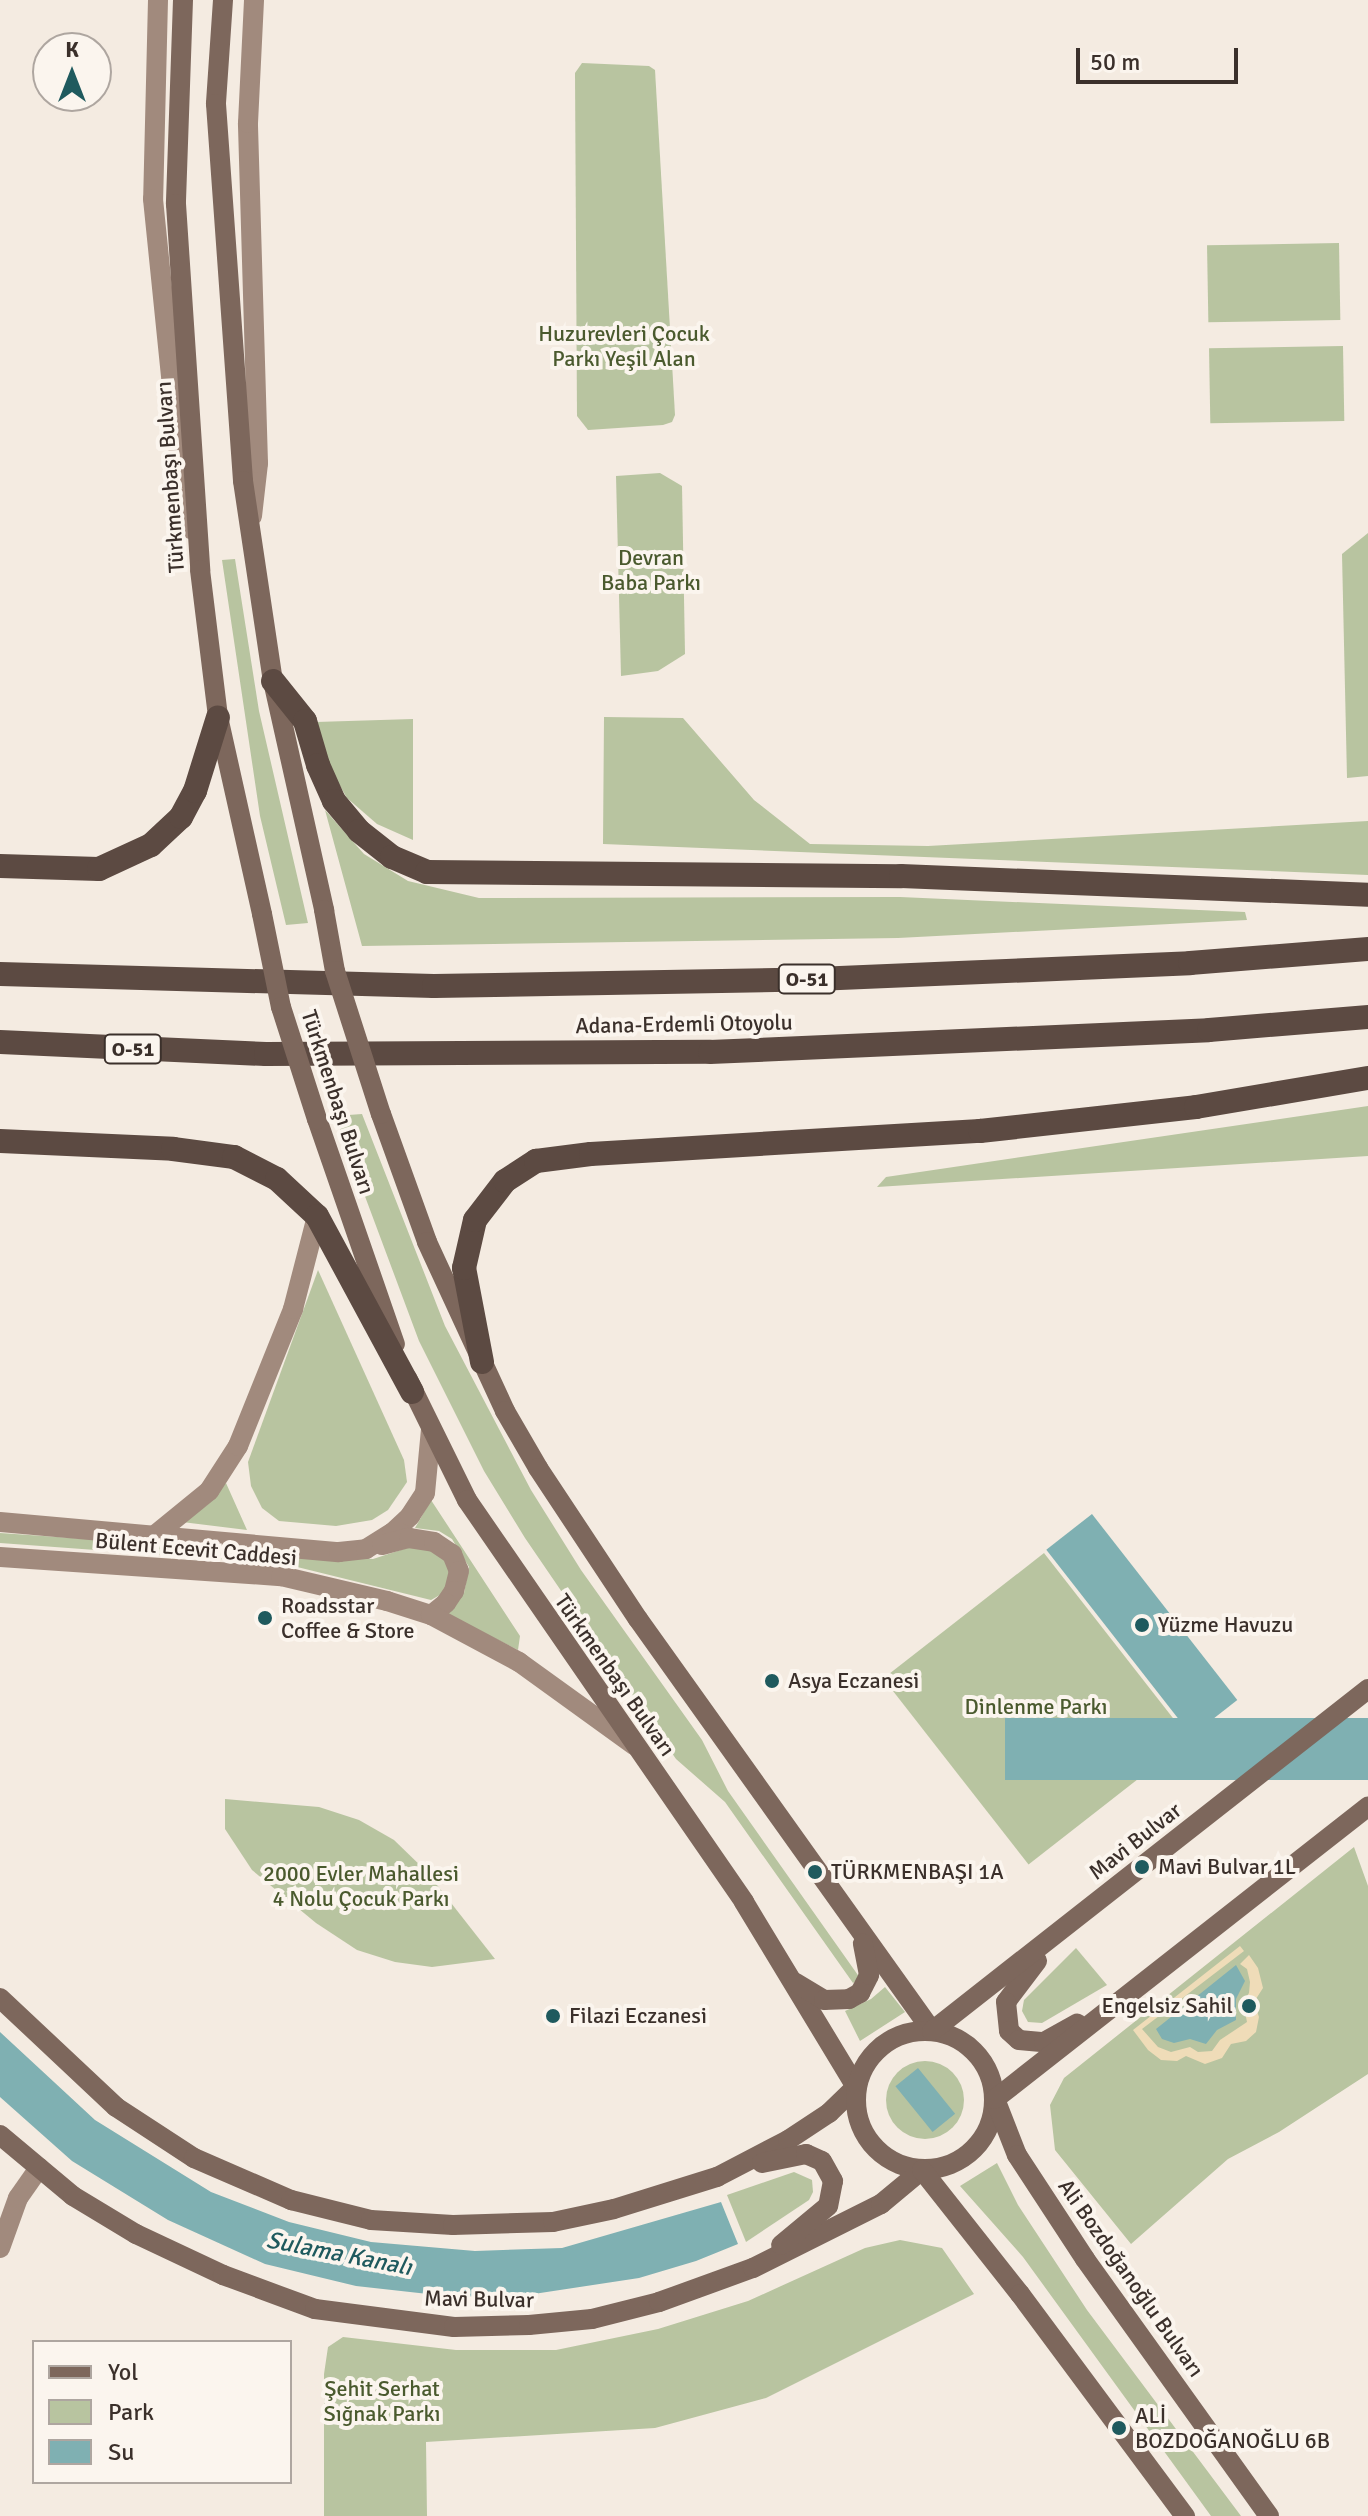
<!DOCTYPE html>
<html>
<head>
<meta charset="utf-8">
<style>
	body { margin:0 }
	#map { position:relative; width:1368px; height:2516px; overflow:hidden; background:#f4ebe1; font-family:Signika,sans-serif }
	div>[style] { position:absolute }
	.green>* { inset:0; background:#b8c4a0; transform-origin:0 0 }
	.round { border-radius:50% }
	.sand>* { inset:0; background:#efdcb8 }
	.water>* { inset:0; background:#7fb0b2; transform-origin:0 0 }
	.secondary>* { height:20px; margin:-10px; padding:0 10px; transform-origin:10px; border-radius:10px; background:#a18a7d }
	.primary>* { height:20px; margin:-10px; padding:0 10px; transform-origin:10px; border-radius:10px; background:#7d675c }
	.primary>.ring { margin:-10px; padding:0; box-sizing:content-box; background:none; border:20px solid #7d675c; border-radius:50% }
	.highway>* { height:24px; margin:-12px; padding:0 12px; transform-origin:12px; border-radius:12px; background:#5c4a42 }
	.primary-bridge>* { height:20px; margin:-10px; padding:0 10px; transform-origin:10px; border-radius:10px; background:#7d675c }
	.dots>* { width:22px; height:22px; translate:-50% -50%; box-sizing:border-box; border:4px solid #fbf5ee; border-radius:50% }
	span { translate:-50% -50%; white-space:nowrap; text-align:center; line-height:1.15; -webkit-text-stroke:8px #fbf5ee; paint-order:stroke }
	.shield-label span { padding:2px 6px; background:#fbf5ee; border:2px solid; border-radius:6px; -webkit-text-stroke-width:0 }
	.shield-label { font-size:20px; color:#3b302b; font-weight:700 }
	.park-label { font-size:22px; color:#4a5a2e }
	.street-label { font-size:22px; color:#3b302b }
	.poi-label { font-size:22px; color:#3b302b }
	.left { translate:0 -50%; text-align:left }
	.right { translate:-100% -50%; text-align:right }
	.water-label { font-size:24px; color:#1f5a5e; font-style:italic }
	.legend { position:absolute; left:32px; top:2340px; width:260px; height:144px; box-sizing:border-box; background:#fbf5ee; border:2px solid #aea6a0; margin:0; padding:10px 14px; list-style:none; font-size:24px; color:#3b302b }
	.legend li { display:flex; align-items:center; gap:16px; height:40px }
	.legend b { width:40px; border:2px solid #aea6a0 }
	.north { position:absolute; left:32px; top:32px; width:80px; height:80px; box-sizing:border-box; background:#fbf5ee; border:2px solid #aea6a0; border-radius:50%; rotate:0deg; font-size:22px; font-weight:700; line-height:32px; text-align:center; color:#3b302b }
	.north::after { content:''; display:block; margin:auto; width:28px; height:36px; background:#1f5a5e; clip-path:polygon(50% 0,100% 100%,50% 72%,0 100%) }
	.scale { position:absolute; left:1076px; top:48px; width:162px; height:36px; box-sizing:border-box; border:4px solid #3b302b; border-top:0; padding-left:10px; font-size:24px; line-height:28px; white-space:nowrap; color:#3b302b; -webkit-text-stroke:6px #fbf5ee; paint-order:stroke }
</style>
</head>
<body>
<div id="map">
	<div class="green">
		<div style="clip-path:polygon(582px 63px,649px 66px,655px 70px,675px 415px,672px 422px,663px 425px,588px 430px,577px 416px,575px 73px)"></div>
		<div style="left:1339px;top:243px;width:77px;height:132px;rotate:89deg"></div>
		<div style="left:1343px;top:346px;width:75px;height:134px;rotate:89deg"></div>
		<div style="clip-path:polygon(660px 473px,682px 486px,685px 654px,658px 671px,621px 676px,616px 476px)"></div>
		<div style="clip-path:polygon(1368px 533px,1368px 776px,1347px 778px,1342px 554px)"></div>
		<div style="clip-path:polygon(235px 559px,259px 711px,308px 923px,286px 925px,260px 816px,222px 560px)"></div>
		<div style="clip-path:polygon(604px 717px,683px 718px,754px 800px,810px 844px,928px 846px,1368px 821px,1368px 875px,603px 844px)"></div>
		<div style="clip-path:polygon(413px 719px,413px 840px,377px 824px,347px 798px,329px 767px,316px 722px)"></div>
		<div style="clip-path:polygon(325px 810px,364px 854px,408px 881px,479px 898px,900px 897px,1245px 912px,1247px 920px,898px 938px,362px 946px)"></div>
		<div style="clip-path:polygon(1368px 1106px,1368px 1156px,877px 1187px,886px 1177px)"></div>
		<div style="clip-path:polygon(362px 1114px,445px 1326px,531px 1490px,581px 1570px,702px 1740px,728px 1791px,860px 1978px,853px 1983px,725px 1802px,676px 1759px,525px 1538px,484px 1471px,419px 1341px,335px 1116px)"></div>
		<div style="clip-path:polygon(318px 1270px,404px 1460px,407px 1482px,388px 1510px,372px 1520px,336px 1526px,279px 1521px,262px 1508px,251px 1486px,248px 1462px)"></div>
		<div style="clip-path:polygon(226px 1483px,247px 1530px,182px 1522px,207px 1505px)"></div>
		<div style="clip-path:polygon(431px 1500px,520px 1636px,518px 1650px,445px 1613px,464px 1593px,469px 1567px,452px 1539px,439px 1531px,415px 1528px)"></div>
		<div style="clip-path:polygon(0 1533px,373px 1559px,410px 1547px,428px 1550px,444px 1558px,452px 1571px,447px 1591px,431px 1600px,285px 1564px,0 1543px)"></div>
		<div style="left:1044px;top:1553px;width:236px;height:204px;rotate:52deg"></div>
		<div style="clip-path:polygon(225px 1799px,319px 1807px,359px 1820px,394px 1840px,426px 1871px,495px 1959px,432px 1967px,395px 1962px,357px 1950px,316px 1923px,252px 1870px,225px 1829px)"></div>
		<div style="clip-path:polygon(1354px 1847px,1368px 1886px,1368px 2074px,1279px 2132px,1228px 2159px,1131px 2244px,1055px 2150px,1050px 2105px,1064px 2078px)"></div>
		<div style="clip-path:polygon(1076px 1948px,1107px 1985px,1042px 2023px,1028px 2022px,1022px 2011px,1024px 2000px)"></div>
		<div style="clip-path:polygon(885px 1987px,905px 2012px,860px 2041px,845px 2011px,871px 1999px)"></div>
		<div class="round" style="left:886px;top:2061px;width:78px;height:78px"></div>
		<div style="clip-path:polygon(997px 2163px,1018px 2205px,1087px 2310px,1241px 2516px,1211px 2516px,1023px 2257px,960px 2186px)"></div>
		<div style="clip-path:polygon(794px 2172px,812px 2180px,813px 2192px,809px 2200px,746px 2242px,727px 2195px)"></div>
		<div style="clip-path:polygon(900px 2240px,942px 2248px,974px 2294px,766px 2398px,655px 2428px,426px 2442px,427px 2516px,324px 2516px,324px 2374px,328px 2347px,343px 2337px,456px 2350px,556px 2350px,658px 2329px,748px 2301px,865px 2248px)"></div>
	</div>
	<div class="sand">
		<div style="clip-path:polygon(1240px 1946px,1244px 1951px,1142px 2029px,1158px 2047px,1171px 2052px,1190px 2047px,1198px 2052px,1212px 2051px,1220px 2040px,1247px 2022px,1243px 2002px,1249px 1993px,1250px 1982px,1247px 1969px,1240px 1964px,1249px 1955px,1258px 1968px,1263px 1988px,1254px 2002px,1259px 2017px,1256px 2032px,1246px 2041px,1231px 2044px,1222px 2058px,1205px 2064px,1186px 2056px,1177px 2061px,1161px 2060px,1148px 2050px,1133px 2030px)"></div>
	</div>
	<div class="water">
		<div style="left:1092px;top:1514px;width:236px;height:58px;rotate:52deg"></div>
		<div style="left:1368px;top:1718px;width:62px;height:363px;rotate:90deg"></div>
		<div style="clip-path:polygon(1236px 1965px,1245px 1981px,1236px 1999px,1236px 2020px,1217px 2030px,1206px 2044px,1190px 2039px,1174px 2043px,1162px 2039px,1156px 2029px)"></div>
		<div style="clip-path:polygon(0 2032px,95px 2120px,211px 2192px,289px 2222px,371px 2242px,475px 2251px,562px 2248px,721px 2202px,738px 2244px,696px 2261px,639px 2278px,527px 2295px,455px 2297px,356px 2286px,265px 2264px,168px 2220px,72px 2161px,0 2097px)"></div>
		<div style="left:918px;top:2068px;width:59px;height:29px;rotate:51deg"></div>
	</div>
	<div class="secondary">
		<div style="left:158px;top:0;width:199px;rotate:91.4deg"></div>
		<div style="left:153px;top:199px;width:288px;rotate:84.2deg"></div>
		<div style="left:182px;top:486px;width:44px;rotate:78.2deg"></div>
		<div style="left:252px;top:516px;width:53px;rotate:-83.5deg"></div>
		<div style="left:258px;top:463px;width:340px;rotate:-91.7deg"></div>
		<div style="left:248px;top:123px;width:123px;rotate:-87.2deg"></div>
		<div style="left:0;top:1522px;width:340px;rotate:5.1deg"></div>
		<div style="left:339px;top:1552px;width:27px;rotate:-6deg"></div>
		<div style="left:366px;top:1549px;width:31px;rotate:-32deg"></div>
		<div style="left:392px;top:1533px;width:25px;rotate:-43deg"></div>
		<div style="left:410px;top:1516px;width:27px;rotate:-57deg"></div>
		<div style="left:425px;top:1493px;width:63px;rotate:-84.6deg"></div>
		<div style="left:155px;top:1535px;width:70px;rotate:-39.2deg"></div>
		<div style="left:209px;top:1491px;width:54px;rotate:-57.2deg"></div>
		<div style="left:238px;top:1446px;width:148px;rotate:-68.1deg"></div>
		<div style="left:293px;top:1309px;width:96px;rotate:-75.5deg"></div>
		<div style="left:382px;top:1545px;width:28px;rotate:-15deg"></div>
		<div style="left:409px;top:1538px;width:25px;rotate:9deg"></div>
		<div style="left:434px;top:1542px;width:22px;rotate:34deg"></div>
		<div style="left:452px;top:1554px;width:18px;rotate:68deg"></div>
		<div style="left:459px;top:1571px;width:21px;rotate:104deg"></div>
		<div style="left:454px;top:1591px;width:14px;rotate:124deg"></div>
		<div style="left:446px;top:1603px;width:19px;rotate:141deg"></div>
		<div style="left:0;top:1557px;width:282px;rotate:3.9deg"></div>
		<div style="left:281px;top:1576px;width:109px;rotate:13.3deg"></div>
		<div style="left:387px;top:1601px;width:46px;rotate:17.7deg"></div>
		<div style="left:431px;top:1615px;width:100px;rotate:28.1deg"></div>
		<div style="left:519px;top:1662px;width:142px;rotate:35.8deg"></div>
		<div style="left:0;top:2248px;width:53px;rotate:-70.2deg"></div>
		<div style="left:18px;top:2198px;width:37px;rotate:-55deg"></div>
	</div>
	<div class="primary">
		<div style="left:183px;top:0;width:204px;rotate:92deg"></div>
		<div style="left:176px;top:204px;width:367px;rotate:86.2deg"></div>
		<div style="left:200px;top:570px;width:148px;rotate:83deg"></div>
		<div style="left:218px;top:717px;width:202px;rotate:77.4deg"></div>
		<div style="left:223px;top:0;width:104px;rotate:93.9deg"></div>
		<div style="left:216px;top:104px;width:378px;rotate:85.9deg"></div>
		<div style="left:243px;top:481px;width:202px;rotate:81.5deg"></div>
		<div style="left:273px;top:681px;width:235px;rotate:77.4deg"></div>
		<div style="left:381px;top:1114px;width:136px;rotate:70.2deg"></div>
		<div style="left:427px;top:1242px;width:186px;rotate:65.2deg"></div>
		<div style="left:505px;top:1411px;width:66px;rotate:59.9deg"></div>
		<div style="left:538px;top:1468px;width:181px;rotate:56.5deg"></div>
		<div style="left:638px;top:1619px;width:506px;rotate:54.49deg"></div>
		<div style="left:317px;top:1119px;width:238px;rotate:70.9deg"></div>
		<div style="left:407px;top:1378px;width:136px;rotate:63.8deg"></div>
		<div style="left:467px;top:1500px;width:488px;rotate:55.4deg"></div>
		<div style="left:744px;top:1902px;width:216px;rotate:58.8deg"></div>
		<div style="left:1037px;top:1961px;width:51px;rotate:127.1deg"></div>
		<div style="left:1006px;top:2002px;width:29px;rotate:84deg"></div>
		<div style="left:1009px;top:2031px;width:13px;rotate:42deg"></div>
		<div style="left:1019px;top:2040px;width:25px;rotate:5deg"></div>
		<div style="left:1044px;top:2042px;width:38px;rotate:-29deg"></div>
		<div style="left:796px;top:1983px;width:33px;rotate:31deg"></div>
		<div style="left:824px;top:2000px;width:25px;rotate:-2deg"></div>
		<div style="left:849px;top:1999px;width:13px;rotate:-29deg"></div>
		<div style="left:860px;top:1993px;width:20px;rotate:-63deg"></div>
		<div style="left:869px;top:1975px;width:32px;rotate:-101deg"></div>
		<div style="left:0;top:1998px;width:159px;rotate:43.2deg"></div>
		<div style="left:116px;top:2107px;width:93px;rotate:33.2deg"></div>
		<div style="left:194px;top:2158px;width:106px;rotate:23.4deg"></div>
		<div style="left:291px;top:2200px;width:82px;rotate:14deg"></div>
		<div style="left:371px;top:2220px;width:82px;rotate:3.5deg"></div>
		<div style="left:453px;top:2225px;width:100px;rotate:-1.7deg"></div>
		<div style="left:553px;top:2222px;width:62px;rotate:-12deg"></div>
		<div style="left:614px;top:2209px;width:108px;rotate:-17.3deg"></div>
		<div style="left:717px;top:2177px;width:80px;rotate:-27.5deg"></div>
		<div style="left:788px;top:2140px;width:49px;rotate:-33.4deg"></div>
		<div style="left:829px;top:2113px;width:37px;rotate:-44deg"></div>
		<div class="ring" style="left:856px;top:2031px;width:118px;height:118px"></div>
		<div style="left:932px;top:2031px;width:554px;rotate:-38.11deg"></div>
		<div style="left:995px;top:2099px;width:60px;rotate:68.6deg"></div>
		<div style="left:1017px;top:2155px;width:124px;rotate:56.8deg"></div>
		<div style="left:1085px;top:2259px;width:316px;rotate:54.4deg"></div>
		<div style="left:995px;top:2099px;width:474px;rotate:-38.1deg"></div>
		<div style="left:0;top:2135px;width:95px;rotate:39.9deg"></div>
		<div style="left:73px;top:2196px;width:74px;rotate:31.1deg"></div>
		<div style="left:136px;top:2234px;width:96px;rotate:25.2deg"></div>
		<div style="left:223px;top:2275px;width:98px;rotate:20.3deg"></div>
		<div style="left:315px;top:2309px;width:140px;rotate:7.4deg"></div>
		<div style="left:454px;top:2327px;width:75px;rotate:-1.5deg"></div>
		<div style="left:529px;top:2325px;width:63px;rotate:-5.4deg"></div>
		<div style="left:592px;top:2319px;width:69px;rotate:-14.2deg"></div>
		<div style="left:659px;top:2302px;width:100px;rotate:-19.9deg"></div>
		<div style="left:753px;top:2268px;width:143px;rotate:-26.6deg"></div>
		<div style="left:881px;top:2204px;width:53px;rotate:-39.7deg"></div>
		<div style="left:762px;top:2163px;width:45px;rotate:-11.6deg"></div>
		<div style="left:806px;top:2154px;width:17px;rotate:24deg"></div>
		<div style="left:822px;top:2161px;width:23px;rotate:61deg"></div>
		<div style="left:833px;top:2181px;width:25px;rotate:101deg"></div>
		<div style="left:828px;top:2206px;width:61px;rotate:140.3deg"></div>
		<div style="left:922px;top:2170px;width:158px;rotate:51.7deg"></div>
		<div style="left:1020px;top:2294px;width:277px;rotate:53.4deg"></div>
	</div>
	<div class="highway">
		<div style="left:273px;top:681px;width:51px;rotate:51.3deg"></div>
		<div style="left:305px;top:721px;width:46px;rotate:73.5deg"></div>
		<div style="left:318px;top:765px;width:39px;rotate:66deg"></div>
		<div style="left:334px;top:801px;width:39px;rotate:50deg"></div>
		<div style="left:359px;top:831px;width:42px;rotate:38.2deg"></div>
		<div style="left:392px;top:857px;width:38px;rotate:23deg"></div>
		<div style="left:427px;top:872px;width:474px;rotate:0.5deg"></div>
		<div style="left:901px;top:876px;width:467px;rotate:2.3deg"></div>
		<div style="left:0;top:866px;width:99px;rotate:1.7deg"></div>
		<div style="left:99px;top:869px;width:57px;rotate:-24.8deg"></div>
		<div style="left:151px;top:845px;width:41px;rotate:-43deg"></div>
		<div style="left:181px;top:817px;width:30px;rotate:-62deg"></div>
		<div style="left:195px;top:791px;width:77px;rotate:-72.7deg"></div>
		<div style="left:0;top:974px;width:434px;rotate:1.6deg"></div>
		<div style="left:434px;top:986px;width:382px;rotate:-1deg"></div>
		<div style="left:816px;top:979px;width:374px;rotate:-2.4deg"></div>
		<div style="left:1190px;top:963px;width:179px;rotate:-4.5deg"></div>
		<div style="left:0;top:1042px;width:266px;rotate:2.6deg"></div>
		<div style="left:266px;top:1054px;width:444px;rotate:-0.3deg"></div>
		<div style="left:710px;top:1052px;width:499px;rotate:-2.5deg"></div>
		<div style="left:1209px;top:1030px;width:160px;rotate:-4.7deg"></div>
		<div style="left:0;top:1141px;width:173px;rotate:2.6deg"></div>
		<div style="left:173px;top:1149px;width:62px;rotate:7.5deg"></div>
		<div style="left:234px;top:1157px;width:48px;rotate:27.1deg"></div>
		<div style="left:277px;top:1179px;width:54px;rotate:42.8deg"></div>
		<div style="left:317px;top:1216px;width:200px;rotate:61.6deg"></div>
		<div style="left:482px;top:1362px;width:96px;rotate:-100.8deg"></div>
		<div style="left:464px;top:1268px;width:49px;rotate:-77.1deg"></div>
		<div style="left:475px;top:1220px;width:49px;rotate:-52.4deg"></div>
		<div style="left:505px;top:1181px;width:37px;rotate:-33deg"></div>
		<div style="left:536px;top:1161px;width:55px;rotate:-7.3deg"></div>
		<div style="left:591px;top:1154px;width:390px;rotate:-3.4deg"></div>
		<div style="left:980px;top:1131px;width:217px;rotate:-6.3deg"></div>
		<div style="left:1196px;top:1107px;width:174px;rotate:-9.6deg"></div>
	</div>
	<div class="primary-bridge">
		<div style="left:324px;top:910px;width:62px;rotate:79.8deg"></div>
		<div style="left:335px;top:971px;width:150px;rotate:72.2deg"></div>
		<div style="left:262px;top:914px;width:95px;rotate:78.5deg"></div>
		<div style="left:281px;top:1007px;width:118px;rotate:72.2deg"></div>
	</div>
	<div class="dots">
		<div style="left:265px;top:1618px;background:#1f5a5e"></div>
		<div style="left:1142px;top:1625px;background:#1f5a5e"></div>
		<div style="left:772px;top:1681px;background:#1f5a5e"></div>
		<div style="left:1142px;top:1867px;background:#1f5a5e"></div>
		<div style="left:815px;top:1872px;background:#1f5a5e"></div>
		<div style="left:1249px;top:2006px;background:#1f5a5e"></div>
		<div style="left:553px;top:2016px;background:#1f5a5e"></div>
		<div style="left:1119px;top:2428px;background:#1f5a5e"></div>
	</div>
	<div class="shield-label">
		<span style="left:807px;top:979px">O-51</span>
		<span style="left:133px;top:1049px">O-51</span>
	</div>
	<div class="park-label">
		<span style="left:624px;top:346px">Huzurevleri Çocuk<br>Parkı Yeşil Alan</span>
		<span style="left:651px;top:570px">Devran<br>Baba Parkı</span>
		<span style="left:1036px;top:1707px">Dinlenme Parkı</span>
		<span style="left:361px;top:1886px">2000 Evler Mahallesi<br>4 Nolu Çocuk Parkı</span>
		<span style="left:382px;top:2401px">Şehit Serhat<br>Sığnak Parkı</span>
	</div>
	<div class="street-label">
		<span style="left:170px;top:477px;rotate:-94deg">Türkmenbaşı Bulvarı</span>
		<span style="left:684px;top:1024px;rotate:-1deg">Adana-Erdemli Otoyolu</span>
		<span style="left:338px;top:1102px;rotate:72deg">Türkmenbaşı Bulvarı</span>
		<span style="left:196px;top:1549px;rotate:5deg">Bülent Ecevit Caddesi</span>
		<span style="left:615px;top:1675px;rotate:55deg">Türkmenbaşı Bulvarı</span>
		<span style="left:1135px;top:1841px;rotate:-38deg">Mavi Bulvar</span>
		<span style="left:1131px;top:2278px;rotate:55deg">Ali Bozdoğanoğlu Bulvarı</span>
		<span style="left:479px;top:2299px;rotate:1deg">Mavi Bulvar</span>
	</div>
	<div class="poi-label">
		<span class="left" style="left:281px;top:1618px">Roadsstar<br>Coffee &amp; Store</span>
		<span class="left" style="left:1158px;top:1625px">Yüzme Havuzu</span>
		<span class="left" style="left:788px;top:1681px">Asya Eczanesi</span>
		<span class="left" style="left:1158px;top:1867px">Mavi Bulvar 1L</span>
		<span class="left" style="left:831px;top:1872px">TÜRKMENBAŞI 1A</span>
		<span class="right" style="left:1233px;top:2006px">Engelsiz Sahil</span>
		<span class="left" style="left:569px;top:2016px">Filazi Eczanesi</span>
		<span class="left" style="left:1135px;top:2428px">ALİ<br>BOZDOĞANOĞLU 6B</span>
	</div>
	<div class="water-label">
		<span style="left:339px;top:2254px;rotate:11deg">Sulama Kanalı</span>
	</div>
	<ul class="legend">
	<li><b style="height:10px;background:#7d675c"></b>Yol</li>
	<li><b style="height:22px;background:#b8c4a0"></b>Park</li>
	<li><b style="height:22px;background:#7fb0b2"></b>Su</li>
	</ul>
	<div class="north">K</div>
	<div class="scale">50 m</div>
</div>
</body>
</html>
